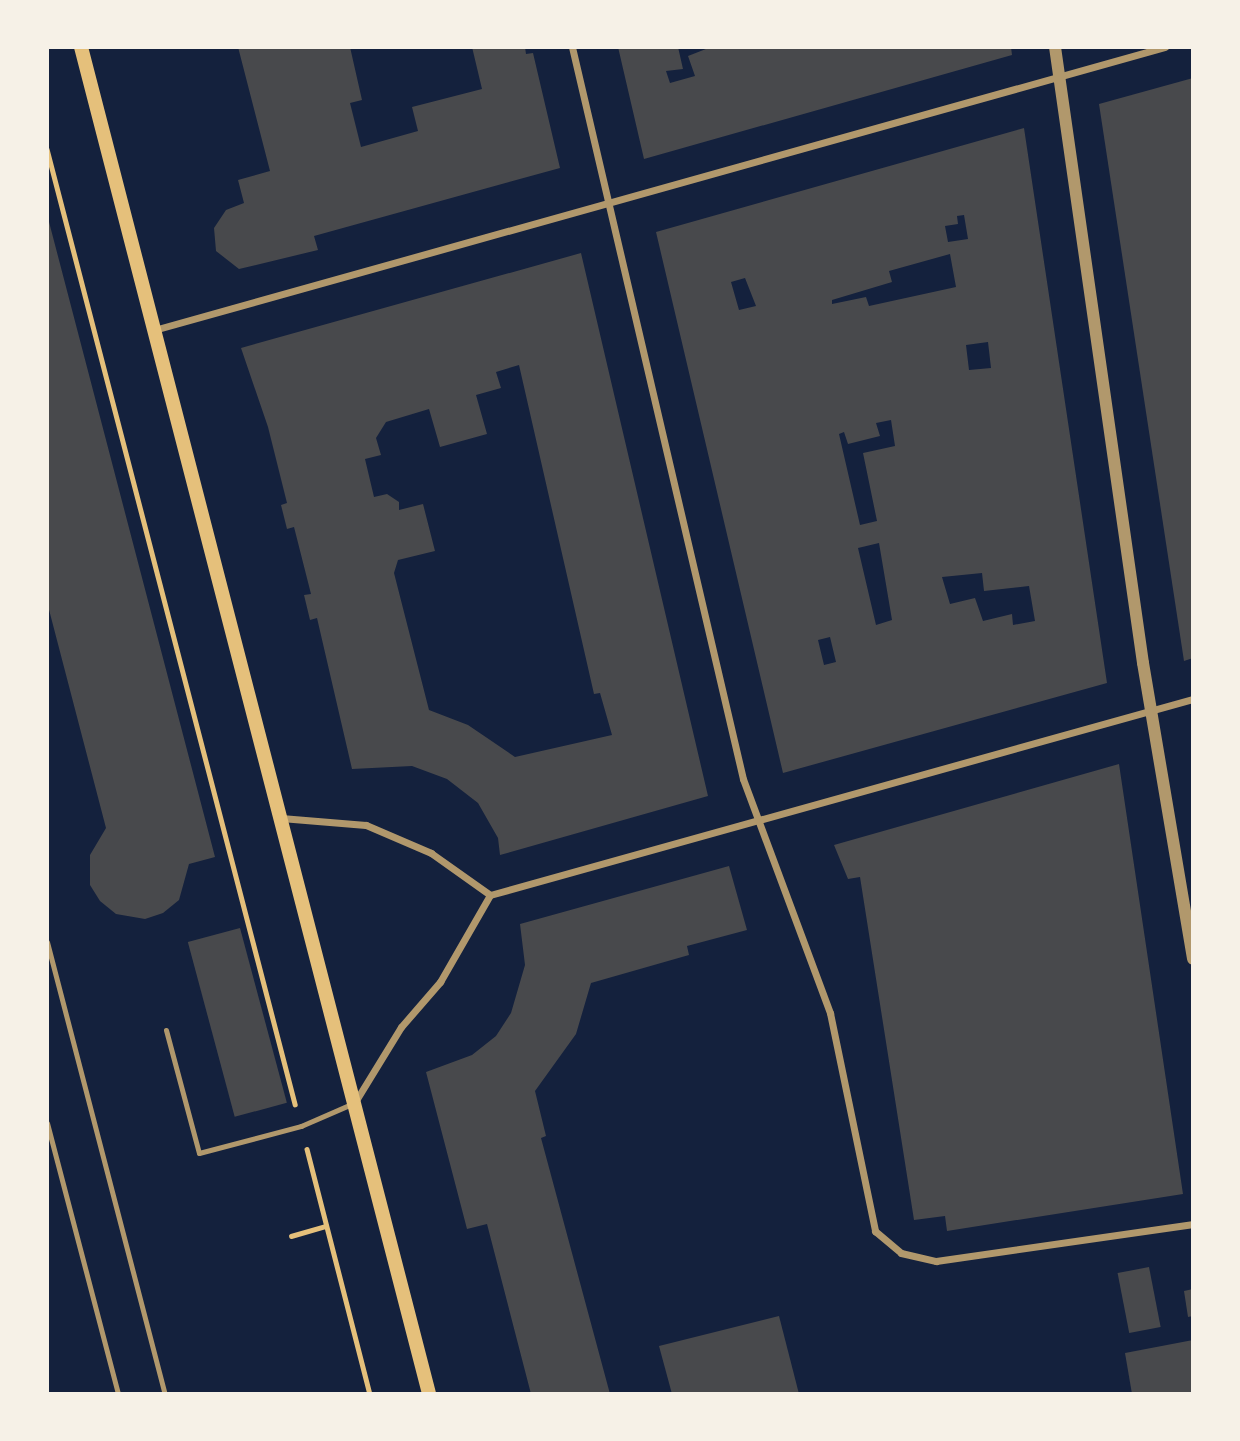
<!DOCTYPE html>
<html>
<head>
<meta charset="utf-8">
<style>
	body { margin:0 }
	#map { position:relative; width:1240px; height:1441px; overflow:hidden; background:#14213d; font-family:"Public Sans",sans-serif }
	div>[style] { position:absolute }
	.building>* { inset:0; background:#48494c; transform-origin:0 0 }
	.path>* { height:4.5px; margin:-2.25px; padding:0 2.25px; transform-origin:2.25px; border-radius:2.25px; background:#e5c07b }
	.service>* { height:5px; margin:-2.5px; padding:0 2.5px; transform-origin:2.5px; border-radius:2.5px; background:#b1986c }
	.minor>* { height:7px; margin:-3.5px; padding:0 3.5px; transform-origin:3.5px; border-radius:3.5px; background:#b1986c }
	.tertiary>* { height:12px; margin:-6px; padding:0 6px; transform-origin:6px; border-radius:6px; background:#b1986c }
	.secondary>* { height:14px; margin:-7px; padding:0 7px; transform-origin:7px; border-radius:7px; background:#e5c07b }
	span { translate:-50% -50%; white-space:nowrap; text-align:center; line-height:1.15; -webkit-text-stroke:7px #f6f1e7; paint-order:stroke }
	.frame { position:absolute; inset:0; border:49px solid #f6f1e7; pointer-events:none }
</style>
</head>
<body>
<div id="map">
	<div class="building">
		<div style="clip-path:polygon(238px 47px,350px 47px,362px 100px,350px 103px,361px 147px,418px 131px,412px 107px,482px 89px,472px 47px,525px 47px,526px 54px,533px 53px,560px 168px,314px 236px,318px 250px,239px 269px,216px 251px,214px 228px,226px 210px,244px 203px,238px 180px,270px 171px)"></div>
		<div style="clip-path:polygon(618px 47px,678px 47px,683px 69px,666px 71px,670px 83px,695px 76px,688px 56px,711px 47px,1011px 47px,1012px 55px,644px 159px)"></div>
		<div style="clip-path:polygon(1193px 78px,1193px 658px,1184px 661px,1099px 104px)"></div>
		<div style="clip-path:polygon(evenodd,1024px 128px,1107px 683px,783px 773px,656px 232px,1024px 128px,964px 215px,968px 239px,948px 242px,945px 226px,958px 224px,957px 216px,964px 215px,1024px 128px,950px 254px,956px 287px,869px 306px,866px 297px,832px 304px,832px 300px,892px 282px,889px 271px,950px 254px,1024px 128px,745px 278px,756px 306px,739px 310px,731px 282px,745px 278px,1024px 128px,988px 342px,991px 368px,969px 370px,966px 345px,988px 342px,1024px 128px,891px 420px,895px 446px,863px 453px,877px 521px,860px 525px,839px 434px,844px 432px,848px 444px,880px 436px,876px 423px,891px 420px,1024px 128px,879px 543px,892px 620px,876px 625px,858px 548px,879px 543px,1024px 128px,982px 573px,984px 591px,1029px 586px,1035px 621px,1013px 625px,1012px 614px,983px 621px,975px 598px,950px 604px,942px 577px,982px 573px,1024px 128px,830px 637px,836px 662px,824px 665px,818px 640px,830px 637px)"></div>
		<div style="clip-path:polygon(48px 218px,215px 857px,189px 864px,179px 900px,163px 913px,145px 919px,116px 914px,100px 901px,90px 885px,90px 855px,106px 828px,47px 602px)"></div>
		<div style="clip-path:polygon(evenodd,581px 253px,708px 796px,500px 855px,498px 838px,478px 803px,447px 779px,412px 766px,352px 769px,317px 618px,310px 620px,304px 595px,311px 594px,294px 527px,287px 529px,281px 505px,287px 503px,268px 427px,241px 348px,581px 253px,519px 365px,594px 694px,600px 693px,612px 735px,515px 757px,468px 725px,429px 710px,394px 573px,398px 560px,435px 551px,423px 504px,399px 510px,399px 502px,387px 494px,374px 497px,365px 459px,381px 455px,376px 438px,386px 422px,429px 409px,440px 447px,487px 434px,476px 395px,501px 388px,496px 372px,519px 365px)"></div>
		<div style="clip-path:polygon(1119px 764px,1183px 1194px,947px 1231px,945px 1216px,914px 1220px,860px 877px,848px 879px,834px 845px)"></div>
		<div style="clip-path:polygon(729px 866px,747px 930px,687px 946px,689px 955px,591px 983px,576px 1034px,535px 1091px,546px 1136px,541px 1138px,610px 1394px,531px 1394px,487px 1224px,467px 1229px,426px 1072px,472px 1055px,496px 1036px,511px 1013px,525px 965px,520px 924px)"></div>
		<div style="left:240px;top:928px;width:181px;height:54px;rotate:75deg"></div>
		<div style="left:1149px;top:1267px;width:61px;height:32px;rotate:79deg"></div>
		<div style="clip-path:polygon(1193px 1289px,1193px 1316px,1188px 1317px,1184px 1291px)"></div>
		<div style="clip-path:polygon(779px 1316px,799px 1394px,672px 1394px,659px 1346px)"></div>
		<div style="clip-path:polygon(1193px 1340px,1193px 1394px,1132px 1394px,1125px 1353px)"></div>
	</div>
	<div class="path">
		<div style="left:47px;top:149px;width:987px;rotate:75.44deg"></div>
		<div style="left:307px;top:1149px;width:253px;rotate:75.6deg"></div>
		<div style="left:291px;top:1236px;width:36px;rotate:-16deg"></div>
	</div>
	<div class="service">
		<div style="left:47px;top:942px;width:467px;rotate:75.4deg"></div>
		<div style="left:166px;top:1030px;width:127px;rotate:75deg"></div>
		<div style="left:199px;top:1153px;width:106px;rotate:-14.8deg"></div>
		<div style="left:301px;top:1126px;width:58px;rotate:-23.5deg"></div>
		<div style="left:47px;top:1123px;width:280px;rotate:75.3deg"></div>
	</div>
	<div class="minor">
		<div style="left:572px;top:47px;width:752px;rotate:76.85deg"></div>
		<div style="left:743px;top:779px;width:250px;rotate:69.6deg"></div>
		<div style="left:830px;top:1013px;width:223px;rotate:78.3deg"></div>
		<div style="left:875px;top:1231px;width:34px;rotate:40deg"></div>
		<div style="left:901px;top:1253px;width:36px;rotate:13deg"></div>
		<div style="left:936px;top:1261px;width:260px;rotate:-8.2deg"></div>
		<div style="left:154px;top:330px;width:1050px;rotate:-15.64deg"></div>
		<div style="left:281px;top:818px;width:85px;rotate:4.7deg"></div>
		<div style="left:366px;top:825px;width:71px;rotate:23.3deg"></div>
		<div style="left:431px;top:853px;width:72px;rotate:35.4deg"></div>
		<div style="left:490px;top:895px;width:730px;rotate:-15.58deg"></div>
		<div style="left:355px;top:1102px;width:88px;rotate:-58.5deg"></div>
		<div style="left:401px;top:1027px;width:60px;rotate:-49.1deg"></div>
		<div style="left:440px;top:982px;width:100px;rotate:-60.1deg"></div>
	</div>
	<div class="tertiary">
		<div style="left:1055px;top:47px;width:622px;rotate:81.87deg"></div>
		<div style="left:1143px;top:663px;width:300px;rotate:80.4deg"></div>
	</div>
	<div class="secondary">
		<div style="left:81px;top:47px;width:1391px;rotate:75.51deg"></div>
	</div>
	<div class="frame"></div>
</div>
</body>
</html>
